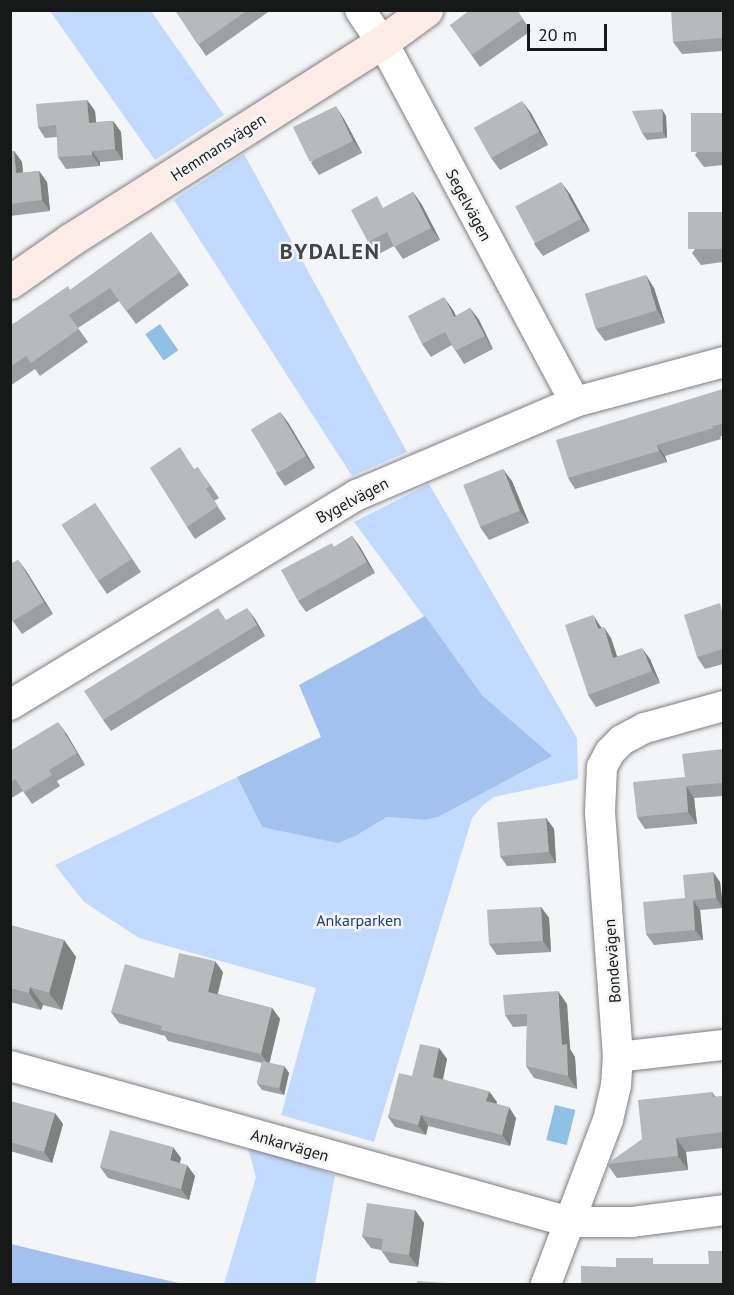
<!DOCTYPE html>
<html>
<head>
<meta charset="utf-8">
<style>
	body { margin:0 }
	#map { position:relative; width:734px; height:1295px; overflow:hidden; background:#f4f5f7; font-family:"PT Sans",sans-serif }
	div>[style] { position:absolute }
	.green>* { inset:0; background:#c2dafd }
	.forest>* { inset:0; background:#a3c1ee }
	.water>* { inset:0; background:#8ec1e3; transform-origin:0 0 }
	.roads { filter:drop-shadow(0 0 2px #7e7f81) drop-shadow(0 0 2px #7e7f81) }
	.street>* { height:30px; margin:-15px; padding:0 15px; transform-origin:15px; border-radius:15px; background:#fff }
	.secondary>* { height:33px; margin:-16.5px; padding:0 16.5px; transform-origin:16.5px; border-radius:16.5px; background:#fcece8 }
	.wall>* { inset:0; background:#9d9fa0 }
	.shaded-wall>* { inset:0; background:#808282 }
	.building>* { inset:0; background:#b7b9ba; transform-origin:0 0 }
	span { translate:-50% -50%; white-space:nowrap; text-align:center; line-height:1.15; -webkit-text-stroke:5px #f4f5f7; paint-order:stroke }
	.street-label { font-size:16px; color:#171818 }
	.park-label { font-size:16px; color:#1b3f76 }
	.district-label { font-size:22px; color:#424344; font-weight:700; letter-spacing:1.5px }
	.frame { position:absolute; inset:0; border:12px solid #171818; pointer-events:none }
	.scale { position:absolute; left:527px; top:24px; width:80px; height:27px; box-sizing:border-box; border:3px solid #171818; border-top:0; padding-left:8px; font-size:18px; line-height:21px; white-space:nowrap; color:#171818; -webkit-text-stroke:4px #f4f5f7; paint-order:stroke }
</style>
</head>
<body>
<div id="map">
	<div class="green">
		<div style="clip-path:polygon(50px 11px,151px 11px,224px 115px,155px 160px)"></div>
		<div style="clip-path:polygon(244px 154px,407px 452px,352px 476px,174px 200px)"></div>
		<div style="clip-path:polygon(429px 484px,577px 738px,578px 779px,494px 797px,482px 806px,472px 818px,374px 1142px,281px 1115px,316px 988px,139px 938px,84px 902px,55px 865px,237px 777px,262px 827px,357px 835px,387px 817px,426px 820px,438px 817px,551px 756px,482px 695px,354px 522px)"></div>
		<div style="clip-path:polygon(247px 1145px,335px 1175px,315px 1284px,224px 1284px,256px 1177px)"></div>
	</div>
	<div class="forest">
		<div style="clip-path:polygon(425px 616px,482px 695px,552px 756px,438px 817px,426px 820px,387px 817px,357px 835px,338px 843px,262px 827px,237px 777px,321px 737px,299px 685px)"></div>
		<div style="clip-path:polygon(11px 1244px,65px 1257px,183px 1284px,11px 1284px)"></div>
	</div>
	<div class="water">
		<div style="left:160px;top:324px;width:32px;height:18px;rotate:55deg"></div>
		<div style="left:555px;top:1105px;width:21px;height:36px;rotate:14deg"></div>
	</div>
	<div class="roads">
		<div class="street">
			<div style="left:360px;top:10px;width:48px;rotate:56deg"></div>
			<div style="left:387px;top:50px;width:399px;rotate:61.9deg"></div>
			<div style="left:10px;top:705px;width:406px;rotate:-31.2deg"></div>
			<div style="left:357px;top:495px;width:237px;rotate:-23.1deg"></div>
			<div style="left:575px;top:402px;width:154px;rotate:-15deg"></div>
			<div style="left:618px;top:1057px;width:107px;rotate:-6.5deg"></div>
			<div style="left:10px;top:1066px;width:581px;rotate:15.57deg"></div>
			<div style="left:570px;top:1222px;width:62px"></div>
			<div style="left:632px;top:1222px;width:93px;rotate:-7.4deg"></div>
			<div style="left:546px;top:1284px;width:175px;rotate:-69.3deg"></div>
			<div style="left:608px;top:1120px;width:36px;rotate:-77deg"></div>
			<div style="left:616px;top:1085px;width:28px;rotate:-86deg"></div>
			<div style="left:618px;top:1057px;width:246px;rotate:-94.2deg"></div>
			<div style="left:600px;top:812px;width:45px;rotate:-87.5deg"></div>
			<div style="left:602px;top:767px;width:17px;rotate:-62deg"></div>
			<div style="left:610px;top:752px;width:17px;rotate:-45deg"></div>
			<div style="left:622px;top:740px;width:26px;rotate:-28deg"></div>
			<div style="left:645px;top:728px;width:82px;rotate:-15.6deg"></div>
		</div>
		<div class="secondary">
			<div style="left:10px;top:282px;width:73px;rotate:-35deg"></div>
			<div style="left:70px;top:240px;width:368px;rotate:-32.4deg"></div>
			<div style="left:381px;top:43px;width:56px;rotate:-36.3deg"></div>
		</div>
	</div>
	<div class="wall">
		<div style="clip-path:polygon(175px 10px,271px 10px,206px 56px)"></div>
		<div style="clip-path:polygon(517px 10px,531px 31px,480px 67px,450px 25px)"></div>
		<div style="clip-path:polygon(723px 10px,723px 51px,682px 54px,673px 42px)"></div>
		<div style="clip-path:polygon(87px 100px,95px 111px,96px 122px,113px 121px,121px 132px,123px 160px,100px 162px,100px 166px,66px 169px,58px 157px,57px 137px,45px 138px,38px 127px)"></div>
		<div style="clip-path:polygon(531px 113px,548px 145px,500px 170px,491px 158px)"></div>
		<div style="clip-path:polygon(723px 113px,723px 165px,704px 167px,695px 155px)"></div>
		<div style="clip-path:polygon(666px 116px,667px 138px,647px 140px,642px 133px)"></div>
		<div style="clip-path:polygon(344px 119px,362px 153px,319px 175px,311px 163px)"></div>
		<div style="clip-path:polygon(10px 151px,14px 151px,22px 162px,23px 173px,39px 171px,47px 182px,50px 211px,10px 216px)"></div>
		<div style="clip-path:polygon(413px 192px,422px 205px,440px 240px,403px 259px,394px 246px,377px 255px,368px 242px,385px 207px)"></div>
		<div style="clip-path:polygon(570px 194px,590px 231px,543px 256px,534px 244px)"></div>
		<div style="clip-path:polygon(723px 212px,723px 262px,701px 265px,692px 253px)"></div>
		<div style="clip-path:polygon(151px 232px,189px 285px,136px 324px,119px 301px,78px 328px,88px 342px,40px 376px,35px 369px,10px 386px,10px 326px,70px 290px)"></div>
		<div style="clip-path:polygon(654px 288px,665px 323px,605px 341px,596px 329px)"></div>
		<div style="clip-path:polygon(470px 308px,479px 320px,493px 349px,464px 364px,452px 345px,431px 357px,422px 344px,453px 310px,456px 316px)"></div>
		<div style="clip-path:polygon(723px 389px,723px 436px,720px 437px,721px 439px,665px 456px,667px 462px,575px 489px,568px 478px)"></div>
		<div style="clip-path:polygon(280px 412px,289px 424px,315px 468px,285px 486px,276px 473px)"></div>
		<div style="clip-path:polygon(195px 469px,206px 479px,219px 498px,214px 501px,226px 519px,195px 539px,187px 527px)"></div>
		<div style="clip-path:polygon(512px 481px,529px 523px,489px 540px,480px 527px)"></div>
		<div style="clip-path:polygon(95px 503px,141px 572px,107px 594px,98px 581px)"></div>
		<div style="clip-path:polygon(352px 536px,360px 547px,375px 573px,306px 612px,298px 601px,334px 547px)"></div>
		<div style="clip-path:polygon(18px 560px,53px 614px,22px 634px,10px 617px)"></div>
		<div style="clip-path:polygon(723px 608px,723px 664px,705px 669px,697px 657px)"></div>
		<div style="clip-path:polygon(255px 619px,265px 636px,111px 731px,103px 720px,226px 620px)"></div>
		<div style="clip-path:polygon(601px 627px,611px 638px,617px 656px,650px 659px,660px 683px,596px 707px,588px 695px)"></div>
		<div style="clip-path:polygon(66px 733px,85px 765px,57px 781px,60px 786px,32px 804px,23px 791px,10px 799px,10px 751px)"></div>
		<div style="clip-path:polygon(723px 749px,723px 796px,694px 798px,697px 824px,645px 829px,637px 817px)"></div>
		<div style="clip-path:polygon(546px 818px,554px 829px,556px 863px,507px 866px,500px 856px)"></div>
		<div style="clip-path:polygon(713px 872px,720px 882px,723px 908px,700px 910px,703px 940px,654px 945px,646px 934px)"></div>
		<div style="clip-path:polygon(541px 907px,549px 918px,551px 952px,497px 955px,489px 944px)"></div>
		<div style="clip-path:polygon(10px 925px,64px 940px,76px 957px,62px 1010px,43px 1005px,41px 1010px,10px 1002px)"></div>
		<div style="clip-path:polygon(223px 972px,218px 994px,272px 1008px,280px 1019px,269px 1063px,284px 1066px,289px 1073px,284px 1095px,262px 1090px,257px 1083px,262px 1063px,168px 1041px,165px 1036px,119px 1023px,111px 1012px,174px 978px)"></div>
		<div style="clip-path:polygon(567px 1004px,570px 1049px,575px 1057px,577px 1089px,534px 1078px,526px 1066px,527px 1026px,513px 1027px,505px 1015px)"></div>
		<div style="clip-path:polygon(439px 1048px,447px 1059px,443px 1079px,497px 1102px,496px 1104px,516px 1118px,510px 1146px,428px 1126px,426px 1135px,395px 1127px,388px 1117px,412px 1076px)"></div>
		<div style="clip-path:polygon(712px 1092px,716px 1097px,723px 1096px,723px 1148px,686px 1152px,688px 1170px,617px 1178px,607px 1164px)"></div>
		<div style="clip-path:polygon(10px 1101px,63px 1124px,52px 1163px,10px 1151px)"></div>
		<div style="clip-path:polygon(181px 1158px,180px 1163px,195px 1176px,189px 1200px,108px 1178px,100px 1167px)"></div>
		<div style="clip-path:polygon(415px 1210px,424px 1223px,418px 1267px,390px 1263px,381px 1250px,371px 1248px,362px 1236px)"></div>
	</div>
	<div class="shaded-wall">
		<div style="clip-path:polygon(87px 100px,95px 111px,97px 134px,89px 123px)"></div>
		<div style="clip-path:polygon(522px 101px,531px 113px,548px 145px,539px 132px)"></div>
		<div style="clip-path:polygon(336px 106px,344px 119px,362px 153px,353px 141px)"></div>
		<div style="clip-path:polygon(662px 109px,666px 116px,667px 138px,663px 132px)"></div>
		<div style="clip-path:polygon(113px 121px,121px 132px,123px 160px,115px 149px)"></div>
		<div style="clip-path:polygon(14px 151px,22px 162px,24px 184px,16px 173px)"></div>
		<div style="clip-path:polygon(92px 151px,100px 162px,100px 166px,92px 155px)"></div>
		<div style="clip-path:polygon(39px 171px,47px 182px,50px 211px,42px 200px)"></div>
		<div style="clip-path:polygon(561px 182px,570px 194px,590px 231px,581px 219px)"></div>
		<div style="clip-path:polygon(413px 192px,422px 205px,440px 240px,431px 228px)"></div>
		<div style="clip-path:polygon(646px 275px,654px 288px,665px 323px,657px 310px)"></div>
		<div style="clip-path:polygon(444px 297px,453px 310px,462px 329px,454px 317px)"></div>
		<div style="clip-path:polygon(470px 308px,479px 320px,493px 349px,485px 336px)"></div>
		<div style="clip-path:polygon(280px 412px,289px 424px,315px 468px,306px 456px)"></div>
		<div style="clip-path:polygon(657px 445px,665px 456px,667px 462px,659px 451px)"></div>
		<div style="clip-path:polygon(503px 469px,512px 481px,529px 523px,520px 511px)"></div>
		<div style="clip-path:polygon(352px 536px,360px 547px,375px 573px,367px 562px)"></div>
		<div style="clip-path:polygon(18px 560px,27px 572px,53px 614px,44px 602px)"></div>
		<div style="clip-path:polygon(247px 608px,255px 619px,265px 636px,257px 625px)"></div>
		<div style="clip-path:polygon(593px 615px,601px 627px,606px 641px,598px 629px)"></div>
		<div style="clip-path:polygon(604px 627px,611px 638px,621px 669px,613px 658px)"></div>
		<div style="clip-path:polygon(642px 648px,650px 659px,660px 683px,652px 671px)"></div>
		<div style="clip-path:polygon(58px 722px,66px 733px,85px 765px,77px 753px)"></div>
		<div style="clip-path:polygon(686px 786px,694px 798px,697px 824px,688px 812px)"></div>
		<div style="clip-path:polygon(546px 818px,554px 829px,556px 863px,549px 852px)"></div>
		<div style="clip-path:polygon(713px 872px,720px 882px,723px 908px,716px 898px)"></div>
		<div style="clip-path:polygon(693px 900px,700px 910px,703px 940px,695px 930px)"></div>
		<div style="clip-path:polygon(541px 907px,549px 918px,551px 952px,543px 941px)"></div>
		<div style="clip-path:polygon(64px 940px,76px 957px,62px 1010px,49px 993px)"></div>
		<div style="clip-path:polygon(215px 961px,223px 972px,215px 1003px,208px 992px)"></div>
		<div style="clip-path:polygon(30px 987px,43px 1005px,41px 1010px,29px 993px)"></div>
		<div style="clip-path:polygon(558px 991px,567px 1004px,570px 1049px,575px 1057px,577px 1089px,568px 1076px,562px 1045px)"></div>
		<div style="clip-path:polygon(272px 1008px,280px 1019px,269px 1065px,261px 1054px)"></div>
		<div style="clip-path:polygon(439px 1048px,447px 1059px,441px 1088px,433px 1077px)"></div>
		<div style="clip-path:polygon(284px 1066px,289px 1073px,284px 1095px,279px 1088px)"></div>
		<div style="clip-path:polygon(489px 1091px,497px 1102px,494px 1112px,486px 1101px)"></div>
		<div style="clip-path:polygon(509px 1107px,516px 1118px,510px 1146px,502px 1135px)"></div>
		<div style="clip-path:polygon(55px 1113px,63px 1124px,52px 1163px,44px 1152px)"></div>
		<div style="clip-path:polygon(421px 1115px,428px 1126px,426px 1135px,418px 1125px)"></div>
		<div style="clip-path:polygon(676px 1138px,686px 1152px,688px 1170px,678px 1156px)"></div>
		<div style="clip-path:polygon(173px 1147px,181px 1158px,177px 1172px,170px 1160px)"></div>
		<div style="clip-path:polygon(187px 1165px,195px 1176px,189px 1200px,181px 1189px)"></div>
		<div style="clip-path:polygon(415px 1210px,424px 1223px,418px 1267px,409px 1255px)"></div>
	</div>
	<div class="building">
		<div style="clip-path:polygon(175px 10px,248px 10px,198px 45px)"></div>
		<div style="clip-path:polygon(470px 10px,517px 10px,523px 19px,472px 55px,450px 25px)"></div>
		<div style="clip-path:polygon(671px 10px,723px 10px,723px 38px,673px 42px)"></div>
		<div style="clip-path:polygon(87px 100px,89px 123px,113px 121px,115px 149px,92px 151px,92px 155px,58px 157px,56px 125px,38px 127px,36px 104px)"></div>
		<div style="left:522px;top:101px;width:35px;height:55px;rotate:61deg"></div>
		<div style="left:336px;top:106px;width:39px;height:48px;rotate:64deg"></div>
		<div style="clip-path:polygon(662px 109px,663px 132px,642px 133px,632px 111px)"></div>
		<div style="left:723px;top:113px;width:39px;height:32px;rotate:90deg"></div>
		<div style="clip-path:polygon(10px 151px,14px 151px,16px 173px,39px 171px,42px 200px,10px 204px)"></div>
		<div style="left:561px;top:182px;width:42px;height:52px;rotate:62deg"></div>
		<div style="clip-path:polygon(413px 192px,431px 228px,394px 247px,387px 232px,368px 242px,351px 210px,377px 196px,383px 208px)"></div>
		<div style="left:723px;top:212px;width:37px;height:35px;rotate:90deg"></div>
		<div style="clip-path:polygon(151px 232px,180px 272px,126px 311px,110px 288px,69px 315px,79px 329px,31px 363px,26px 356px,10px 367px,10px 326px,68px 286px,70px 290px)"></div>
		<div style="left:646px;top:275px;width:37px;height:64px;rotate:73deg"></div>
		<div style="clip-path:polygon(444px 297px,454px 317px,470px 308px,485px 336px,455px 351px,445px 332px,422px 344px,408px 316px)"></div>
		<div style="clip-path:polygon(723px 389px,723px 424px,712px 426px,713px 428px,657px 445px,659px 451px,568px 478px,556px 440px)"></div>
		<div style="left:280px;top:412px;width:51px;height:34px;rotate:59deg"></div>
		<div style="clip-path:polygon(180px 447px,194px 469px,198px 467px,210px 486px,206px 489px,218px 506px,187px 527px,150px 468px)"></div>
		<div style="left:503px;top:469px;width:45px;height:43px;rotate:68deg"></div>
		<div style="left:95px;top:503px;width:67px;height:40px;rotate:57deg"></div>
		<div style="clip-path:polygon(352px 536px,367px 562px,298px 601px,281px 570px,332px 543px,334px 547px)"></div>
		<div style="clip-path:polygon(18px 560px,44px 602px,13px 621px,10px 617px,10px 564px)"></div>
		<div style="clip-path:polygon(720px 603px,723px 615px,723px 649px,697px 657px,684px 615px)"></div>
		<div style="clip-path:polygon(218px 608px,226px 620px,247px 608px,257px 625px,103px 720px,84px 691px)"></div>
		<div style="clip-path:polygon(593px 615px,598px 629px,604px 627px,613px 658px,642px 648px,652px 671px,588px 695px,565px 625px)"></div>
		<div style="clip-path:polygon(58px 722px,77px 753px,49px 770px,52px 775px,24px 792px,15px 779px,10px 782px,10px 751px)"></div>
		<div style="clip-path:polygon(723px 749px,723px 783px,686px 786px,686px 783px,688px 812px,637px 817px,633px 782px,685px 777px,682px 754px)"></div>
		<div style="left:546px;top:818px;width:34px;height:49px;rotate:85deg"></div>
		<div style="clip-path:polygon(713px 872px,716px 898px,693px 900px,695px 930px,646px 934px,643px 902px,685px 898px,683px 875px)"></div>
		<div style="left:541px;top:907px;width:34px;height:54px;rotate:87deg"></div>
		<div style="clip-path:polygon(10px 925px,64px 940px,49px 993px,30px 987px,29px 993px,10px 988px)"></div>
		<div style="clip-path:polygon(179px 953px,215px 961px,208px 992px,272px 1008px,261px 1054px,161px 1030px,162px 1026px,111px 1012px,125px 964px,174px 978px)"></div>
		<div style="clip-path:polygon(558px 991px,562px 1045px,567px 1044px,568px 1076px,526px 1066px,527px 1014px,505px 1015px,503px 995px)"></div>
		<div style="clip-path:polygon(420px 1044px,439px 1048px,433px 1077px,489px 1091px,486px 1101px,509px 1107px,502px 1135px,421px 1115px,418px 1125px,388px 1117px,399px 1073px,412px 1076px)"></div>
		<div style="left:262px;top:1061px;width:23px;height:23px;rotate:13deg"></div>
		<div style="clip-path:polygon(712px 1092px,713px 1097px,723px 1096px,723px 1132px,676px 1138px,678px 1156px,607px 1164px,642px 1139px,638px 1100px)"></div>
		<div style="clip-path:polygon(10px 1101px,55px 1113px,44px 1152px,10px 1142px)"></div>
		<div style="clip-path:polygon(110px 1130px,173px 1147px,170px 1160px,187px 1165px,181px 1189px,100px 1167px)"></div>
		<div style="clip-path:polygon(367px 1203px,415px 1210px,409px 1255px,381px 1251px,383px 1239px,362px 1236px)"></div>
		<div style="clip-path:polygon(708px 1251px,723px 1251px,723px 1284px,581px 1284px,581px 1266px,616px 1267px,616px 1258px,653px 1258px,653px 1264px,709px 1264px)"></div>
		<div style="clip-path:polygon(417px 1281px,460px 1284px,417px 1284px)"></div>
	</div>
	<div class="street-label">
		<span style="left:218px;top:147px;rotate:-33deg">Hemmansvägen</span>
		<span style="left:469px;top:205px;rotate:62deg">Segelvägen</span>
		<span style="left:352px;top:500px;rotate:-28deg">Bygelvägen</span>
		<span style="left:612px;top:961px;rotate:-94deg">Bondevägen</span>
		<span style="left:290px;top:1145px;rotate:16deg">Ankarvägen</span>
	</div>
	<div class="park-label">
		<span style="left:359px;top:920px">Ankarparken</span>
	</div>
	<div class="district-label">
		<span style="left:330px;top:252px">BYDALEN</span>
	</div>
	<div class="frame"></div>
	<div class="scale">20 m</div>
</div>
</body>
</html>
